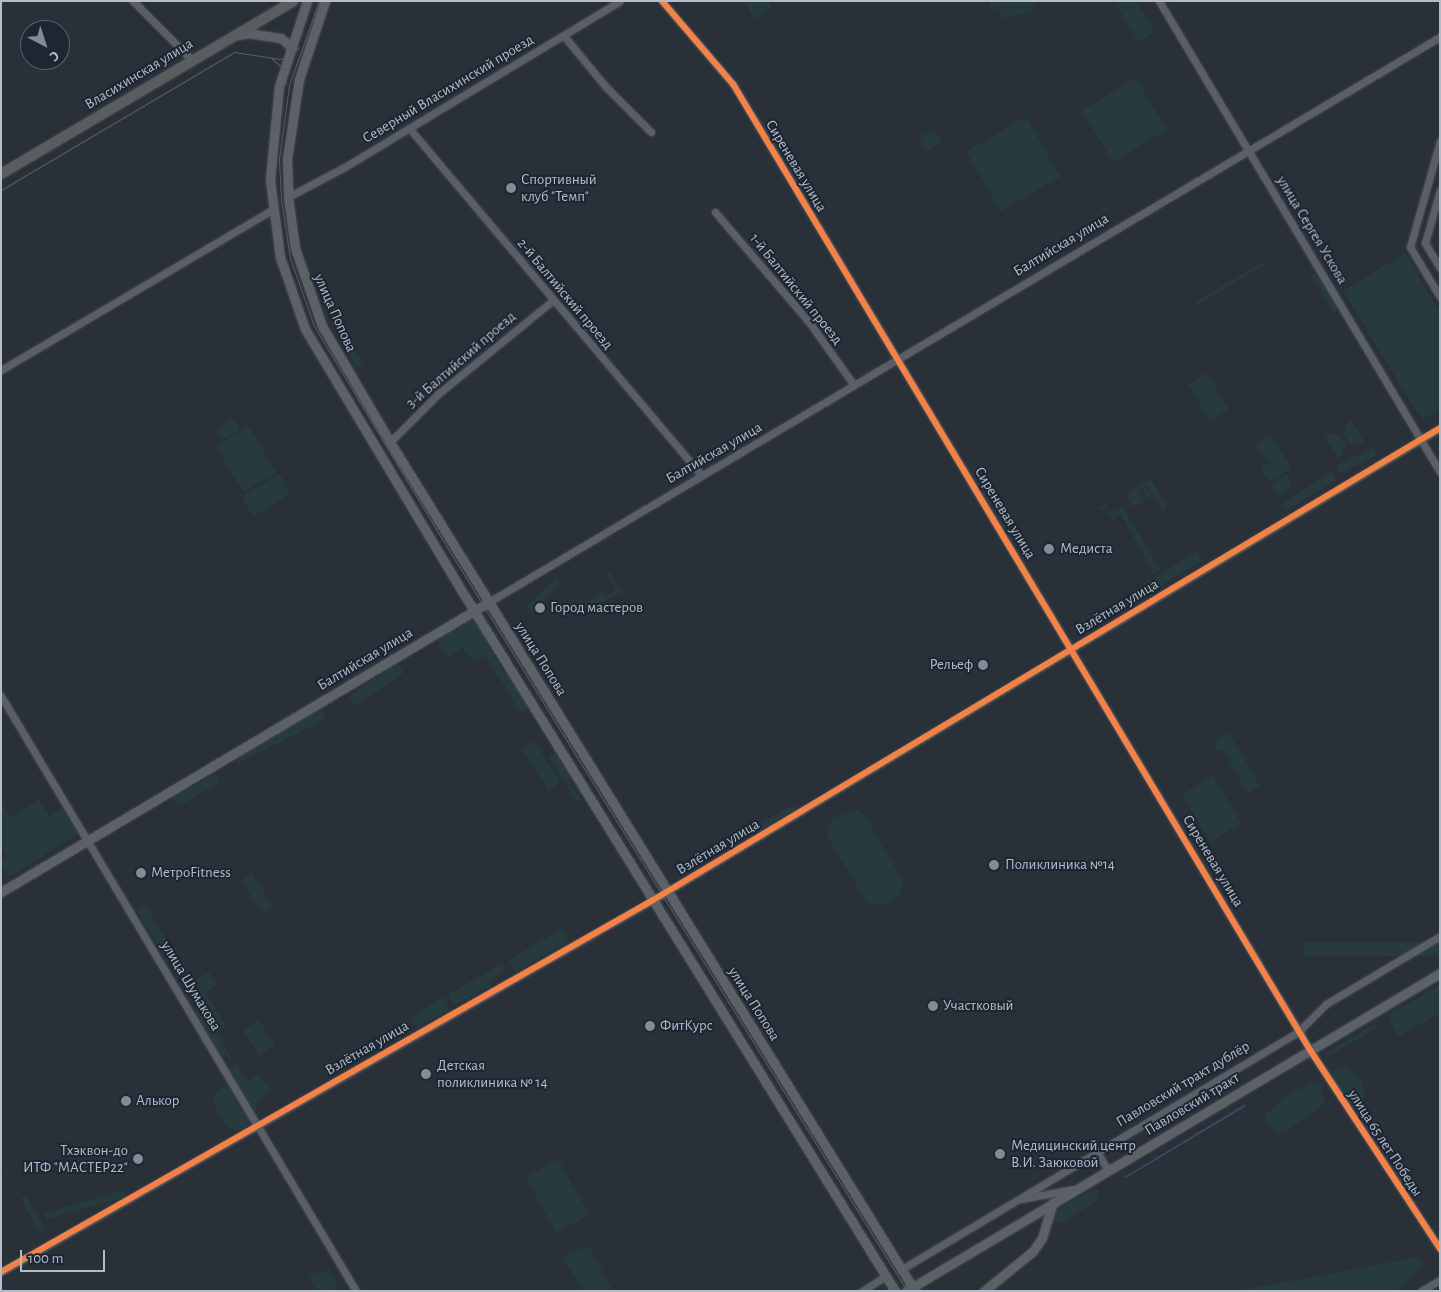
<!DOCTYPE html>
<html>
<head>
<meta charset="utf-8">
<style>
	body { margin:0 }
	#map { position:relative; width:1441px; height:1292px; overflow:hidden; background:#2a3038; font-family:"Alegreya Sans",sans-serif }
	div>[style] { position:absolute }
	.green>* { inset:0; background:#273a3e; transform-origin:0 0 }
	.stream>* { height:2px; margin:-1px; padding:0 1px; transform-origin:1px; border-radius:1px; background:#384963 }
	.roads { filter:drop-shadow(0 0 1px #484c53) drop-shadow(0 0 1px #484c53) }
	.minor>* { height:7px; margin:-3.5px; padding:0 3.5px; transform-origin:3.5px; border-radius:3.5px; background:#5a5e66 }
	.major>* { height:9px; margin:-4.5px; padding:0 4.5px; transform-origin:4.5px; border-radius:4.5px; background:#5c6168 }
	.highway>* { height:10px; margin:-5px; padding:0 5px; transform-origin:5px; border-radius:5px; background:#5a5d60 }
	.tram>* { height:1px; margin:-0.5px; padding:0 0.5px; transform-origin:0.5px; border-radius:0.5px; background:#595d64 }
	.cycleway>* { height:6px; margin:-3px; padding:0 3px; transform-origin:3px; border-radius:3px; background:#f48246 }
	.dots>* { width:14px; height:14px; translate:-50% -50%; box-sizing:border-box; border:2px solid #1d2633; border-radius:50% }
	span { translate:-50% -50%; white-space:nowrap; text-align:center; line-height:1.15; -webkit-text-stroke:4px #1d2633; paint-order:stroke }
	.street-label { font-size:15px; color:#b4bcc9 }
	.poi-label { font-size:15px; color:#b4bcc9 }
	.left { translate:0 -50%; text-align:left }
	.right { translate:-100% -50%; text-align:right }
	.frame { position:absolute; inset:0; border:2px solid #b4bcc9; pointer-events:none }
	.north { position:absolute; left:20px; top:20px; width:50px; height:50px; box-sizing:border-box; background:#1d2633; border:1px solid #59626f; border-radius:50%; rotate:140deg; font-size:14px; font-weight:700; line-height:20px; text-align:center; color:#b4bcc9 }
	.north::after { content:''; display:block; margin:auto; width:18px; height:22px; background:#848b96; clip-path:polygon(50% 0,100% 100%,50% 72%,0 100%) }
	.scale { position:absolute; left:20px; top:1250px; width:85px; height:22px; box-sizing:border-box; border:2px solid #b4bcc9; border-top:0; padding-left:6px; font-size:15px; line-height:18px; white-space:nowrap; color:#b4bcc9; -webkit-text-stroke:4px #1d2633; paint-order:stroke }
</style>
</head>
<body>
<div id="map">
	<div class="green">
		<div style="clip-path:polygon(744px 1px,769px 1px,772px 8px,754px 19px)"></div>
		<div style="clip-path:polygon(991px 1px,1035px 1px,1031px 11px,1000px 18px,999px 9px,992px 9px,989px 6px)"></div>
		<div style="clip-path:polygon(1114px 1px,1136px 1px,1155px 32px,1139px 42px)"></div>
		<div style="left:1136px;top:78px;width:60px;height:63px;rotate:59deg"></div>
		<div style="left:1026px;top:117px;width:69px;height:69px;rotate:60deg"></div>
		<div style="left:934px;top:129px;width:15px;height:18px;rotate:58deg"></div>
		<div style="clip-path:polygon(1405px 253px,1440px 313px,1440px 410px,1422px 420px,1343px 291px)"></div>
		<div style="clip-path:polygon(1263px 262px,1266px 264px,1196px 306px,1196px 301px)"></div>
		<div style="clip-path:polygon(1316px 274px,1338px 308px,1334px 314px,1311px 275px)"></div>
		<div style="clip-path:polygon(336px 319px,363px 364px,357px 368px,331px 323px)"></div>
		<div style="left:1207px;top:373px;width:42px;height:22px;rotate:59deg"></div>
		<div style="left:233px;top:418px;width:13px;height:20px;rotate:58deg"></div>
		<div style="clip-path:polygon(1350px 418px,1366px 444px,1349px 443px,1343px 434px)"></div>
		<div style="left:249px;top:426px;width:54px;height:39px;rotate:59deg"></div>
		<div style="clip-path:polygon(1271px 434px,1292px 469px,1269px 482px,1261px 468px,1269px 463px,1255px 444px,1269px 436px,1274px 442px)"></div>
		<div style="clip-path:polygon(1323px 434px,1340px 435px,1344px 441px,1346px 445px,1339px 460px)"></div>
		<div style="left:1373px;top:447px;width:9px;height:41px;rotate:63deg"></div>
		<div style="left:1332px;top:472px;width:9px;height:59px;rotate:58deg"></div>
		<div style="clip-path:polygon(1287px 474px,1292px 483px,1279px 499px,1271px 484px)"></div>
		<div style="clip-path:polygon(277px 475px,282px 477px,290px 494px,253px 516px,244px 501px,244px 495px)"></div>
		<div style="clip-path:polygon(1151px 479px,1167px 507px,1162px 510px,1147px 485px,1137px 492px,1142px 492px,1142px 499px,1146px 496px,1142px 489px,1147px 487px,1152px 496px,1133px 507px,1125px 494px)"></div>
		<div style="clip-path:polygon(1106px 503px,1108px 511px,1113px 513px,1123px 507px,1161px 570px,1153px 574px,1121px 514px,1113px 520px,1105px 508px,1101px 510px,1099px 507px)"></div>
		<div style="clip-path:polygon(1197px 552px,1202px 561px,1163px 584px,1162px 589px,1154px 577px)"></div>
		<div style="clip-path:polygon(609px 571px,622px 592px,584px 611px,567px 584px,583px 605px,603px 592px,606px 596px,616px 590px,607px 573px)"></div>
		<div style="left:556px;top:577px;width:8px;height:42px;rotate:45deg"></div>
		<div style="left:1152px;top:583px;width:10px;height:61px;rotate:61deg"></div>
		<div style="clip-path:polygon(470px 620px,478px 622px,488px 638px,491px 651px,505px 673px,515px 682px,530px 707px,528px 710px,521px 714px,486px 656px,474px 663px,463px 648px,448px 657px,437px 640px)"></div>
		<div style="left:397px;top:663px;width:12px;height:59px;rotate:55deg"></div>
		<div style="left:321px;top:709px;width:11px;height:99px;rotate:63deg"></div>
		<div style="clip-path:polygon(1229px 733px,1260px 786px,1247px 794px,1223px 749px,1218px 751px,1213px 742px)"></div>
		<div style="left:534px;top:741px;width:49px;height:14px;rotate:58deg"></div>
		<div style="clip-path:polygon(557px 752px,573px 776px,568px 779px,581px 800px,577px 802px,548px 756px)"></div>
		<div style="clip-path:polygon(214px 774px,218px 774px,220px 782px,178px 807px,173px 798px)"></div>
		<div style="left:1213px;top:776px;width:55px;height:36px;rotate:59deg"></div>
		<div style="clip-path:polygon(39px 799px,49px 816px,62px 808px,78px 834px,9px 877px,1px 865px,1px 860px,7px 856px,1px 846px,1px 808px,4px 806px,10px 817px)"></div>
		<div style="clip-path:polygon(794px 804px,799px 811px,756px 834px,755px 826px)"></div>
		<div style="clip-path:polygon(856px 809px,864px 814px,904px 883px,899px 896px,881px 905px,867px 903px,827px 836px,826px 830px,832px 819px)"></div>
		<div style="left:252px;top:873px;width:40px;height:13px;rotate:58deg"></div>
		<div style="left:145px;top:904px;width:63px;height:10px;rotate:59deg"></div>
		<div style="left:562px;top:929px;width:14px;height:62px;rotate:60deg"></div>
		<div style="left:1440px;top:942px;width:14px;height:136px;rotate:90deg"></div>
		<div style="clip-path:polygon(503px 963px,505px 971px,489px 980px,491px 986px,454px 1005px,449px 994px)"></div>
		<div style="clip-path:polygon(209px 972px,217px 985px,206px 992px,226px 1026px,217px 1032px,231px 1057px,220px 1054px,195px 1011px,199px 1006px,186px 985px)"></div>
		<div style="clip-path:polygon(1440px 985px,1440px 1013px,1399px 1037px,1390px 1021px,1389px 1014px)"></div>
		<div style="clip-path:polygon(444px 997px,450px 1010px,416px 1027px,411px 1016px)"></div>
		<div style="left:259px;top:1020px;width:30px;height:19px;rotate:57deg"></div>
		<div style="clip-path:polygon(1374px 1024px,1380px 1026px,1332px 1055px,1327px 1055px,1328px 1051px)"></div>
		<div style="clip-path:polygon(237px 1064px,247px 1082px,258px 1075px,271px 1089px,255px 1104px,258px 1110px,255px 1112px,229px 1069px)"></div>
		<div style="clip-path:polygon(1345px 1065px,1362px 1082px,1365px 1095px,1363px 1107px,1354px 1113px,1331px 1078px,1334px 1070px)"></div>
		<div style="clip-path:polygon(1315px 1082px,1321px 1084px,1324px 1104px,1290px 1129px,1279px 1133px,1272px 1129px,1264px 1116px,1289px 1094px)"></div>
		<div style="clip-path:polygon(225px 1085px,229px 1086px,249px 1119px,249px 1125px,240px 1131px,229px 1129px,213px 1103px,215px 1093px)"></div>
		<div style="left:558px;top:1159px;width:64px;height:37px;rotate:61deg"></div>
		<div style="clip-path:polygon(1px 1162px,22px 1198px,26px 1196px,46px 1231px,40px 1235px)"></div>
		<div style="clip-path:polygon(1094px 1189px,1099px 1190px,1097px 1201px,1064px 1221px,1054px 1223px,1057px 1212px,1065px 1205px)"></div>
		<div style="left:124px;top:1190px;width:7px;height:83px;rotate:74deg"></div>
		<div style="clip-path:polygon(589px 1246px,611px 1287px,613px 1291px,583px 1291px,563px 1257px)"></div>
		<div style="clip-path:polygon(1420px 1257px,1424px 1263px,1396px 1291px,1236px 1291px)"></div>
		<div style="clip-path:polygon(328px 1269px,338px 1286px,330px 1291px,317px 1291px,308px 1276px,314px 1273px,317px 1276px)"></div>
	</div>
	<div class="stream">
		<div style="left:1126px;top:1177px;width:138px;rotate:-31deg"></div>
	</div>
	<div class="roads">
		<div class="minor">
			<div style="left:133px;top:1px;width:83px;rotate:45deg"></div>
			<div style="left:662px;top:1px;width:109px;rotate:49.5deg"></div>
			<div style="left:733px;top:84px;width:1125px;rotate:59.15deg"></div>
			<div style="left:1310px;top:1050px;width:238px;rotate:56.8deg"></div>
			<div style="left:1159px;top:1px;width:548px;rotate:59.18deg"></div>
			<div style="left:564px;top:36px;width:65px;rotate:50.6deg"></div>
			<div style="left:605px;top:86px;width:65px;rotate:45deg"></div>
			<div style="left:409px;top:128px;width:454px;rotate:49.9deg"></div>
			<div style="left:1440px;top:141px;width:110px;rotate:105.8deg"></div>
			<div style="left:1410px;top:247px;width:58px;rotate:59deg"></div>
			<div style="left:1440px;top:190px;width:55px;rotate:105.8deg"></div>
			<div style="left:1425px;top:243px;width:29px;rotate:59deg"></div>
			<div style="left:288px;top:197px;width:62px;rotate:-27.8deg"></div>
			<div style="left:343px;top:168px;width:323px;rotate:-31.1deg"></div>
			<div style="left:715px;top:212px;width:145px;rotate:49.5deg"></div>
			<div style="left:809px;top:322px;width:77px;rotate:54.5deg"></div>
			<div style="left:1px;top:370px;width:315px;rotate:-30.6deg"></div>
			<div style="left:390px;top:442px;width:68px;rotate:-45deg"></div>
			<div style="left:438px;top:394px;width:147px;rotate:-39.2deg"></div>
			<div style="left:489px;top:602px;width:1106px;rotate:-30.72deg"></div>
			<div style="left:1px;top:696px;width:693px;rotate:59.18deg"></div>
			<div style="left:1097px;top:1152px;width:21px;rotate:59deg"></div>
			<div style="left:1021px;top:1199px;width:54px;rotate:-10.7deg"></div>
			<div style="left:902px;top:1269px;width:463px;rotate:-30.9deg"></div>
			<div style="left:1299px;top:1031px;width:38px;rotate:-45deg"></div>
			<div style="left:1326px;top:1004px;width:133px;rotate:-30.8deg"></div>
			<div style="left:1px;top:1272px;width:751px;rotate:-29.71deg"></div>
			<div style="left:653px;top:900px;width:918px;rotate:-30.95deg"></div>
			<div style="left:862px;top:1291px;width:28px;rotate:-32deg"></div>
			<div style="left:1421px;top:1291px;width:22px;rotate:-30deg"></div>
		</div>
		<div class="major">
			<div style="left:307px;top:1px;width:89px;rotate:108.2deg"></div>
			<div style="left:279px;top:86px;width:94px;rotate:95.5deg"></div>
			<div style="left:270px;top:180px;width:78px;rotate:82.6deg"></div>
			<div style="left:280px;top:257px;width:76px;rotate:70.9deg"></div>
			<div style="left:305px;top:329px;width:311px;rotate:59.1deg"></div>
			<div style="left:465px;top:596px;width:817px;rotate:58.25deg"></div>
			<div style="left:325px;top:1px;width:82px;rotate:108.4deg"></div>
			<div style="left:299px;top:79px;width:81px;rotate:98.5deg"></div>
			<div style="left:287px;top:159px;width:38px;rotate:88deg"></div>
			<div style="left:288px;top:197px;width:51px;rotate:82.2deg"></div>
			<div style="left:295px;top:248px;width:83px;rotate:70.9deg"></div>
			<div style="left:322px;top:326px;width:134px;rotate:59.6deg"></div>
			<div style="left:390px;top:442px;width:998px;rotate:58.27deg"></div>
			<div style="left:238px;top:35px;width:10px;rotate:-11deg"></div>
			<div style="left:248px;top:33px;width:33px;rotate:9deg"></div>
			<div style="left:281px;top:38px;width:12px;rotate:42deg"></div>
			<div style="left:1px;top:892px;width:568px;rotate:-30.72deg"></div>
			<div style="left:906px;top:1291px;width:622px;rotate:-30.77deg"></div>
			<div style="left:984px;top:1291px;width:63px;rotate:-39.2deg"></div>
			<div style="left:1033px;top:1251px;width:16px;rotate:-55deg"></div>
			<div style="left:1042px;top:1238px;width:37px;rotate:-73deg"></div>
		</div>
		<div class="highway">
			<div style="left:1px;top:174px;width:339px;rotate:-30.6deg"></div>
		</div>
	</div>
	<div class="tram">
		<div style="left:319px;top:1px;width:89px;rotate:109.7deg"></div>
		<div style="left:289px;top:85px;width:75px;rotate:97.7deg"></div>
		<div style="left:279px;top:159px;width:41px;rotate:87.2deg"></div>
		<div style="left:281px;top:200px;width:59px;rotate:81.2deg"></div>
		<div style="left:290px;top:258px;width:72px;rotate:70.6deg"></div>
		<div style="left:314px;top:326px;width:233px;rotate:59deg"></div>
		<div style="left:434px;top:526px;width:899px;rotate:58.27deg"></div>
		<div style="left:271px;top:58px;width:16px;rotate:40deg"></div>
		<div style="left:283px;top:68px;width:16px;rotate:79deg"></div>
		<div style="left:1px;top:190px;width:271px;rotate:-30.6deg"></div>
		<div style="left:234px;top:52px;width:47px;rotate:8.7deg"></div>
		<div style="left:280px;top:59px;width:9px;rotate:-13deg"></div>
		<div style="left:289px;top:57px;width:14px;rotate:-45deg"></div>
	</div>
	<div class="cycleway">
		<div style="left:662px;top:1px;width:109px;rotate:49.5deg"></div>
		<div style="left:733px;top:84px;width:1125px;rotate:59.15deg"></div>
		<div style="left:1310px;top:1050px;width:238px;rotate:56.8deg"></div>
		<div style="left:1px;top:1272px;width:751px;rotate:-29.71deg"></div>
		<div style="left:653px;top:900px;width:918px;rotate:-30.95deg"></div>
	</div>
	<div class="dots">
		<div style="left:511px;top:188px;background:#848b96"></div>
		<div style="left:1049px;top:549px;background:#848b96"></div>
		<div style="left:540px;top:608px;background:#848b96"></div>
		<div style="left:983px;top:665px;background:#848b96"></div>
		<div style="left:994px;top:865px;background:#848b96"></div>
		<div style="left:141px;top:873px;background:#848b96"></div>
		<div style="left:933px;top:1006px;background:#848b96"></div>
		<div style="left:650px;top:1026px;background:#848b96"></div>
		<div style="left:426px;top:1074px;background:#848b96"></div>
		<div style="left:126px;top:1101px;background:#848b96"></div>
		<div style="left:1000px;top:1154px;background:#848b96"></div>
		<div style="left:138px;top:1159px;background:#848b96"></div>
	</div>
	<div class="street-label">
		<span style="left:139px;top:74px;rotate:-31deg">Власихинская улица</span>
		<span style="left:448px;top:89px;rotate:-31deg">Северный Власихинский проезд</span>
		<span style="left:796px;top:166px;rotate:59deg">Сиреневая улица</span>
		<span style="left:1312px;top:230px;rotate:59deg">улица Сергея Ускова</span>
		<span style="left:1061px;top:245px;rotate:-31deg">Балтийская улица</span>
		<span style="left:796px;top:289px;rotate:51deg">1-й Балтийский проезд</span>
		<span style="left:565px;top:294px;rotate:50deg">2-й Балтийский проезд</span>
		<span style="left:335px;top:313px;rotate:66deg">улица Попова</span>
		<span style="left:461px;top:360px;rotate:-41deg">3-й Балтийский проезд</span>
		<span style="left:714px;top:453px;rotate:-30deg">Балтийская улица</span>
		<span style="left:1005px;top:513px;rotate:59deg">Сиреневая улица</span>
		<span style="left:1117px;top:607px;rotate:-31deg">Взлётная улица</span>
		<span style="left:365px;top:659px;rotate:-31deg">Балтийская улица</span>
		<span style="left:541px;top:659px;rotate:58deg">улица Попова</span>
		<span style="left:718px;top:847px;rotate:-31deg">Взлётная улица</span>
		<span style="left:1213px;top:861px;rotate:59deg">Сиреневая улица</span>
		<span style="left:191px;top:986px;rotate:59deg">улица Шумакова</span>
		<span style="left:754px;top:1004px;rotate:58deg">улица Попова</span>
		<span style="left:367px;top:1048px;rotate:-30deg">Взлётная улица</span>
		<span style="left:1183px;top:1084px;rotate:-31deg">Павловский тракт дублёр</span>
		<span style="left:1192px;top:1104px;rotate:-31deg">Павловский тракт</span>
		<span style="left:1385px;top:1143px;rotate:57deg">улица 65 лет Победы</span>
	</div>
	<div class="poi-label">
		<span class="left" style="left:521px;top:188px">Спортивный<br>клуб "Темп"</span>
		<span class="left" style="left:1060px;top:549px">Медиста</span>
		<span class="left" style="left:550px;top:608px">Город мастеров</span>
		<span class="right" style="left:973px;top:665px">Рельеф</span>
		<span class="left" style="left:1005px;top:865px">Поликлиника №14</span>
		<span class="left" style="left:151px;top:873px">МетроFitness</span>
		<span class="left" style="left:943px;top:1006px">Участковый</span>
		<span class="left" style="left:660px;top:1026px">ФитКурс</span>
		<span class="left" style="left:437px;top:1074px">Детская<br>поликлиника № 14</span>
		<span class="left" style="left:136px;top:1101px">Алькор</span>
		<span class="left" style="left:1011px;top:1154px">Медицинский центр<br>В.И. Заюковой</span>
		<span class="right" style="left:128px;top:1159px">Тхэквон-до<br>ИТФ "МАСТЕР22"</span>
	</div>
	<div class="frame"></div>
	<div class="north">С</div>
	<div class="scale">100 m</div>
</div>
</body>
</html>
